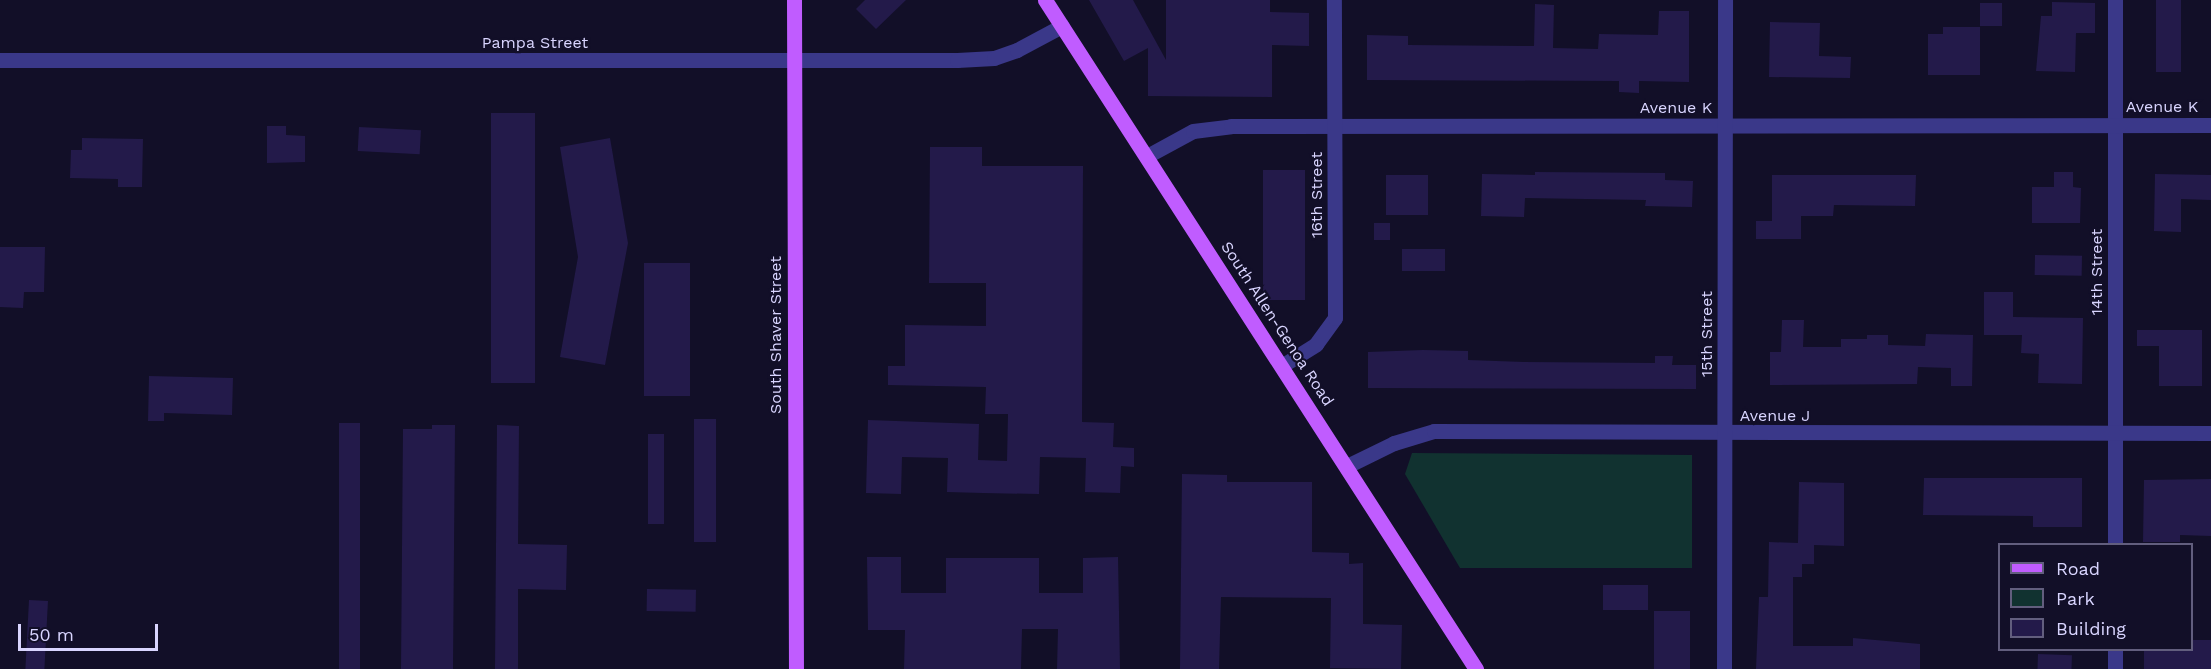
<!DOCTYPE html>
<html>
<head>
<meta charset="utf-8">
<style>
	body { margin:0 }
	#map { position:relative; width:2211px; height:669px; overflow:hidden; background:#120f28; font-family:"Work Sans",sans-serif }
	div>[style] { position:absolute }
	.green>* { inset:0; background:#113230 }
	.building>* { inset:0; background:#231a4a; transform-origin:0 0 }
	.minor>* { height:15px; margin:-7.5px; padding:0 7.5px; transform-origin:7.5px; border-radius:7.5px; background:#3a3889 }
	.major>* { height:15px; margin:-7.5px; padding:0 7.5px; transform-origin:7.5px; border-radius:7.5px; background:#c05cff }
	span { translate:-50% -50%; white-space:nowrap; text-align:center; line-height:1.15; -webkit-text-stroke:4.5px #120f28; paint-order:stroke }
	.street-label { font-size:16px; color:#d9d5ff }
	.legend { position:absolute; left:1998px; top:543px; width:195px; height:108px; box-sizing:border-box; background:#120f28; border:2px solid #625e7e; margin:0; padding:8px 10px; list-style:none; font-size:18px; color:#d9d5ff }
	.legend li { display:flex; align-items:center; gap:12px; height:30px }
	.legend b { width:30px; border:2px solid #625e7e }
	.scale { position:absolute; left:18px; top:624px; width:140px; height:27px; box-sizing:border-box; border:3px solid #d9d5ff; border-top:0; padding-left:8px; font-size:18px; line-height:21px; white-space:nowrap; color:#d9d5ff; -webkit-text-stroke:4px #120f28; paint-order:stroke }
</style>
</head>
<body>
<div id="map">
	<div class="green">
		<div style="clip-path:polygon(1412px 453px,1692px 455px,1692px 568px,1460px 568px,1405px 474px)"></div>
	</div>
	<div class="building">
		<div style="clip-path:polygon(865px 0,906px 0,876px 29px,856px 9px)"></div>
		<div style="clip-path:polygon(1089px 0,1133px 0,1166px 60px,1166px 0,1270px 0,1270px 12px,1309px 13px,1309px 46px,1272px 45px,1272px 97px,1148px 96px,1148px 48px,1124px 61px)"></div>
		<div style="left:2156px;top:0;width:25px;height:72px"></div>
		<div style="clip-path:polygon(2052px 2px,2095px 3px,2095px 33px,2076px 33px,2075px 72px,2036px 71px,2041px 16px,2052px 16px)"></div>
		<div style="left:1980px;top:3px;width:22px;height:23px"></div>
		<div style="clip-path:polygon(1535px 4px,1554px 5px,1553px 48px,1598px 49px,1599px 34px,1658px 35px,1659px 11px,1689px 11px,1689px 82px,1639px 81px,1639px 93px,1619px 92px,1619px 81px,1367px 80px,1367px 35px,1408px 36px,1408px 45px,1534px 46px)"></div>
		<div style="clip-path:polygon(1770px 22px,1820px 23px,1819px 56px,1851px 57px,1850px 78px,1769px 77px)"></div>
		<div style="clip-path:polygon(1943px 27px,1980px 27px,1980px 75px,1928px 75px,1928px 34px,1943px 34px)"></div>
		<div style="left:491px;top:113px;width:44px;height:270px"></div>
		<div style="clip-path:polygon(267px 126px,286px 126px,286px 135px,305px 136px,305px 162px,267px 163px)"></div>
		<div style="left:359px;top:127px;width:62px;height:24px;rotate:3deg"></div>
		<div style="clip-path:polygon(82px 138px,143px 139px,142px 187px,118px 187px,118px 179px,70px 178px,71px 150px,82px 150px)"></div>
		<div style="clip-path:polygon(610px 138px,628px 243px,605px 365px,560px 357px,578px 257px,560px 147px)"></div>
		<div style="clip-path:polygon(930px 147px,982px 147px,982px 166px,1083px 166px,1082px 422px,1114px 423px,1113px 447px,1134px 448px,1134px 467px,1121px 466px,1120px 493px,1085px 492px,1086px 458px,1040px 457px,1039px 494px,983px 493px,947px 492px,948px 458px,902px 457px,901px 494px,866px 493px,868px 420px,979px 424px,978px 460px,1007px 461px,1008px 414px,985px 414px,986px 387px,888px 385px,888px 366px,905px 366px,905px 325px,986px 326px,986px 283px,929px 283px)"></div>
		<div style="left:1263px;top:170px;width:42px;height:130px"></div>
		<div style="clip-path:polygon(1535px 172px,1665px 173px,1665px 180px,1693px 181px,1692px 207px,1645px 206px,1646px 200px,1525px 198px,1524px 217px,1481px 216px,1482px 174px,1535px 175px)"></div>
		<div style="clip-path:polygon(2054px 172px,2073px 172px,2073px 187px,2081px 188px,2080px 223px,2032px 223px,2032px 187px,2054px 187px)"></div>
		<div style="clip-path:polygon(2155px 174px,2211px 175px,2211px 200px,2181px 199px,2181px 232px,2154px 231px)"></div>
		<div style="left:1386px;top:175px;width:42px;height:40px"></div>
		<div style="clip-path:polygon(1772px 175px,1916px 175px,1915px 206px,1834px 205px,1833px 216px,1801px 216px,1801px 239px,1756px 239px,1756px 221px,1772px 221px)"></div>
		<div style="left:1374px;top:223px;width:16px;height:17px"></div>
		<div style="clip-path:polygon(0 247px,45px 247px,44px 292px,24px 292px,23px 308px,0 307px)"></div>
		<div style="left:1445px;top:249px;width:22px;height:43px;rotate:90deg"></div>
		<div style="left:2035px;top:255px;width:47px;height:20px;rotate:1deg"></div>
		<div style="left:690px;top:263px;width:133px;height:46px;rotate:90deg"></div>
		<div style="clip-path:polygon(1984px 292px,2013px 292px,2013px 317px,2083px 318px,2082px 384px,2038px 383px,2039px 354px,2021px 353px,2022px 335px,1984px 335px)"></div>
		<div style="clip-path:polygon(1782px 320px,1804px 320px,1803px 347px,1841px 347px,1841px 339px,1867px 339px,1867px 335px,1888px 335px,1888px 345px,1925px 346px,1926px 334px,1973px 335px,1972px 386px,1951px 386px,1951px 368px,1918px 367px,1917px 384px,1770px 385px,1770px 352px,1781px 352px)"></div>
		<div style="clip-path:polygon(2137px 330px,2202px 330px,2202px 386px,2159px 386px,2159px 346px,2137px 346px)"></div>
		<div style="clip-path:polygon(1423px 350px,1468px 351px,1468px 360px,1524px 362px,1655px 363px,1655px 356px,1673px 356px,1672px 365px,1696px 365px,1696px 389px,1368px 388px,1368px 352px)"></div>
		<div style="clip-path:polygon(149px 376px,233px 378px,232px 415px,164px 413px,164px 421px,148px 421px)"></div>
		<div style="left:694px;top:419px;width:22px;height:123px"></div>
		<div style="left:339px;top:423px;width:21px;height:246px"></div>
		<div style="clip-path:polygon(432px 425px,455px 425px,453px 669px,401px 669px,403px 429px,432px 429px)"></div>
		<div style="clip-path:polygon(497px 425px,519px 426px,518px 544px,567px 545px,566px 590px,518px 589px,518px 669px,495px 669px)"></div>
		<div style="left:648px;top:434px;width:16px;height:90px"></div>
		<div style="clip-path:polygon(1182px 474px,1227px 475px,1227px 482px,1312px 482px,1312px 552px,1349px 553px,1349px 564px,1363px 563px,1363px 624px,1402px 625px,1401px 669px,1330px 668px,1331px 598px,1221px 597px,1219px 669px,1180px 669px)"></div>
		<div style="clip-path:polygon(1924px 478px,2082px 478px,2082px 527px,2033px 527px,2033px 516px,1923px 515px)"></div>
		<div style="clip-path:polygon(2211px 479px,2211px 536px,2180px 535px,2180px 542px,2143px 542px,2144px 480px)"></div>
		<div style="clip-path:polygon(1799px 482px,1844px 483px,1844px 546px,1814px 545px,1814px 564px,1802px 564px,1802px 577px,1793px 577px,1793px 646px,1853px 646px,1853px 638px,1920px 644px,1920px 669px,1756px 669px,1759px 597px,1768px 597px,1769px 542px,1798px 543px)"></div>
		<div style="clip-path:polygon(867px 557px,901px 557px,901px 593px,946px 593px,946px 558px,1039px 558px,1039px 593px,1083px 593px,1083px 558px,1118px 557px,1120px 669px,1057px 669px,1058px 629px,1022px 629px,1021px 669px,904px 669px,905px 630px,868px 630px)"></div>
		<div style="left:1603px;top:585px;width:45px;height:25px"></div>
		<div style="left:647px;top:589px;width:49px;height:22px;rotate:1deg"></div>
		<div style="left:29px;top:600px;width:19px;height:69px;rotate:3deg"></div>
		<div style="left:1654px;top:611px;width:36px;height:58px"></div>
		<div style="clip-path:polygon(2192px 640px,2211px 640px,2211px 669px,2144px 669px,2144px 650px,2192px 650px)"></div>
		<div style="left:2038px;top:654px;width:34px;height:15px;rotate:2deg"></div>
	</div>
	<div class="minor">
		<div style="left:2115px;top:0;width:544px;rotate:90deg"></div>
		<div style="left:0;top:60px;width:957px"></div>
		<div style="left:957px;top:60px;width:37px;rotate:-3deg"></div>
		<div style="left:994px;top:58px;width:24px;rotate:-19deg"></div>
		<div style="left:1017px;top:50px;width:51px;rotate:-28.1deg"></div>
		<div style="left:1147px;top:156px;width:52px;rotate:-28.5deg"></div>
		<div style="left:1193px;top:131px;width:38px;rotate:-7deg"></div>
		<div style="left:1231px;top:126px;width:980px;rotate:-0.06deg"></div>
		<div style="left:1283px;top:365px;width:39px;rotate:-32deg"></div>
		<div style="left:1316px;top:344px;width:32px;rotate:-54deg"></div>
		<div style="left:1335px;top:318px;width:318px;rotate:-90.2deg"></div>
		<div style="left:1347px;top:466px;width:52px;rotate:-26.1deg"></div>
		<div style="left:1394px;top:443px;width:42px;rotate:-16.7deg"></div>
		<div style="left:1434px;top:431px;width:777px;rotate:0.15deg"></div>
		<div style="left:2115px;top:650px;width:19px;rotate:90deg"></div>
		<div style="left:1724px;top:669px;width:669px;rotate:-89.91deg"></div>
	</div>
	<div class="major">
		<div style="left:794px;top:0;width:669px;rotate:89.83deg"></div>
		<div style="left:1045px;top:0;width:796px;rotate:57.21deg"></div>
	</div>
	<div class="street-label">
		<span style="left:535px;top:43px">Pampa Street</span>
		<span style="left:2162px;top:107px">Avenue K</span>
		<span style="left:1676px;top:108px">Avenue K</span>
		<span style="left:1317px;top:195px;rotate:-90deg">16th Street</span>
		<span style="left:2097px;top:272px;rotate:-90deg">14th Street</span>
		<span style="left:1277px;top:324px;rotate:57deg">South Allen-Genoa Road</span>
		<span style="left:1707px;top:334px;rotate:-90deg">15th Street</span>
		<span style="left:776px;top:335px;rotate:-90deg">South Shaver Street</span>
		<span style="left:1775px;top:416px">Avenue J</span>
	</div>
	<ul class="legend">
	<li><b style="height:8px;background:#c05cff"></b>Road</li>
	<li><b style="height:16px;background:#113230"></b>Park</li>
	<li><b style="height:16px;background:#231a4a"></b>Building</li>
	</ul>
	<div class="scale">50 m</div>
</div>
</body>
</html>
